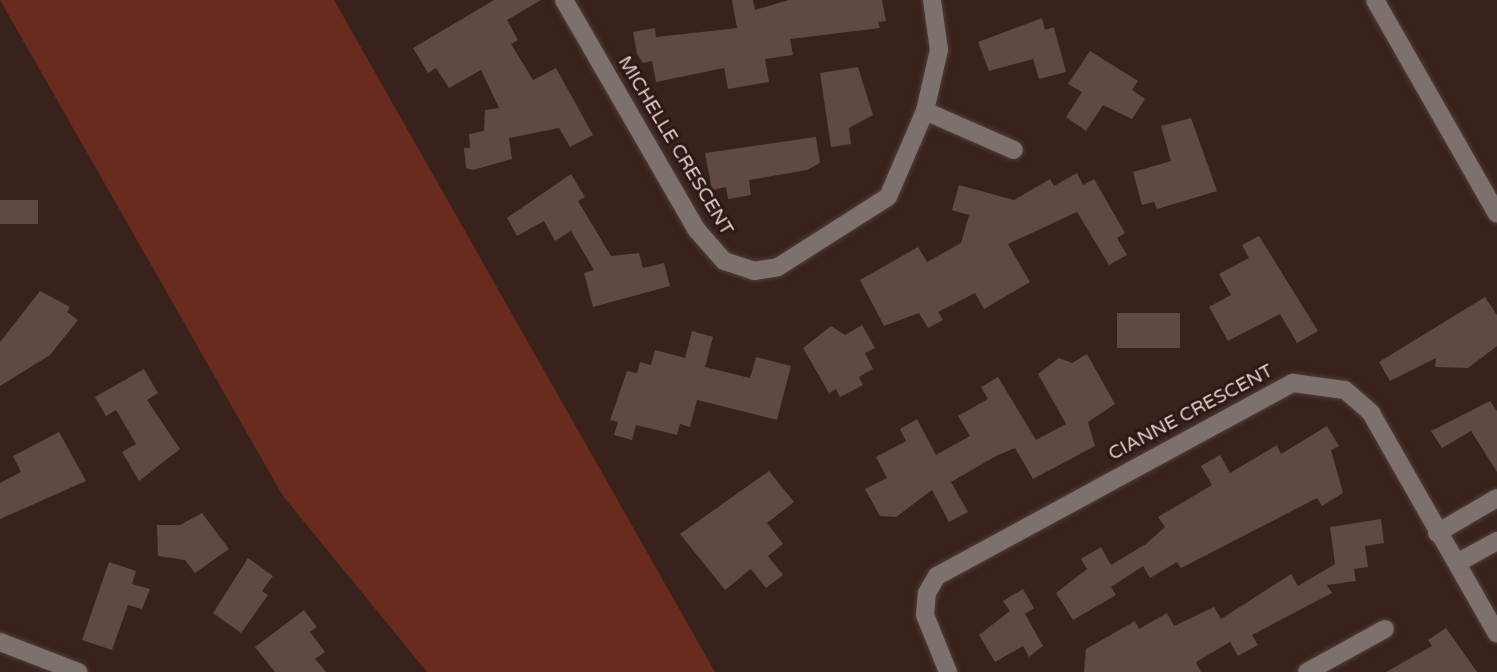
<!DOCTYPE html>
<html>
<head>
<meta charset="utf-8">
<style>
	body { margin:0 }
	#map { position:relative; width:1497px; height:672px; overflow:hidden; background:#39221c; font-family:"Varela Round",sans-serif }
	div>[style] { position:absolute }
	.green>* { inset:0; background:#692b1d }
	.building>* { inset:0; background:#614842; transform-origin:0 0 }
	.roads { filter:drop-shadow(0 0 2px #533d38) drop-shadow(0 0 2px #533d38) }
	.minor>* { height:18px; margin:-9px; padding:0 9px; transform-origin:9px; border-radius:9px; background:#7d716d }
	span { translate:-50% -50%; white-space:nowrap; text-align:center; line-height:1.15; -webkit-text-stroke:6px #2e1813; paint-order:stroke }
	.street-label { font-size:19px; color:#ddcdca }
</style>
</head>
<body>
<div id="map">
	<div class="green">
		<div style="clip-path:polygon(0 0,334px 0,715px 672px,427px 672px,283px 496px)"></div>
	</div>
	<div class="building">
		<div style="clip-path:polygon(494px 0,541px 0,507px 20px,518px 40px,511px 44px,533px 80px,556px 68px,593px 135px,570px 147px,559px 128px,509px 138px,512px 159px,473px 170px,466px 168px,464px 148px,470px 148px,469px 134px,484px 131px,485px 110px,499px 108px,481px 70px,449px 88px,436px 68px,428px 73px,413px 48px)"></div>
		<div style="clip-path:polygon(732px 0,753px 0,755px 10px,789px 0,882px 0,886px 21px,878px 22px,880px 28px,790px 39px,793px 55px,765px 59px,769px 82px,728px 89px,724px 68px,656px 82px,652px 61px,643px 63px,637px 54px,633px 32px,655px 28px,656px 37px,737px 28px)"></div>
		<div style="clip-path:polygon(1042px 18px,1045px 30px,1054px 27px,1066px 72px,1039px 79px,1033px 59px,989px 71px,978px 42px)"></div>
		<div style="clip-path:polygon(1090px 51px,1138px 81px,1132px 90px,1145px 99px,1132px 119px,1103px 105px,1086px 131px,1066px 117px,1082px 92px,1068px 84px)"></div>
		<div style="clip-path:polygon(858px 67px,873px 115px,849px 128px,851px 144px,831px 147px,820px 73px)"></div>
		<div style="clip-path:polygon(1191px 118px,1217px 191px,1157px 209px,1154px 202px,1142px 205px,1133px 172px,1171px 161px,1161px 126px)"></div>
		<div style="clip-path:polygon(816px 137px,820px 163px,807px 170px,749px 180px,751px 195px,728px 199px,726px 187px,712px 190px,705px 153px)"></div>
		<div style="clip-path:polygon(1077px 173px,1083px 185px,1094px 179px,1125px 233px,1117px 238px,1127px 255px,1109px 265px,1077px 212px,1008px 244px,1030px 282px,984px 309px,975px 293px,938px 312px,943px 320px,928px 328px,919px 313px,884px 326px,860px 280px,918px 247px,927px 262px,961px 243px,969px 215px,952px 210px,959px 185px,1014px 200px,1050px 179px,1054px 186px)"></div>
		<div style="clip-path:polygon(571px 174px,585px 197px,578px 201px,611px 256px,639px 253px,643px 268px,664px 263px,670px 286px,593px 307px,584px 273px,594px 270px,571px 231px,555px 241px,544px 221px,517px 236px,507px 218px)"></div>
		<div style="left:0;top:200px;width:38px;height:24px"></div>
		<div style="clip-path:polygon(1259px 236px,1318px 331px,1297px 343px,1280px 314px,1228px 341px,1209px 307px,1231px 295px,1219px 274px,1249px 258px,1242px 245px)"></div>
		<div style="clip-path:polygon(40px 291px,70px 307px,67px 312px,78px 320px,50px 355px,0 386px,0 342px)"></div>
		<div style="clip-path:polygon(1485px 297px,1497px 315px,1497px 346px,1468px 368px,1435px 367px,1436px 358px,1390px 381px,1379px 362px)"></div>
		<div style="left:1180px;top:313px;width:35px;height:63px;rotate:90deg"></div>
		<div style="clip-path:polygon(862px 325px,875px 348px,865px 353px,873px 369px,859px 377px,863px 385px,840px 397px,836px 389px,829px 393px,803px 348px,831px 326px,845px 335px)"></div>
		<div style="clip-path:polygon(692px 331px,713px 337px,705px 367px,750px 378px,756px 357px,791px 366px,777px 420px,697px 400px,690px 427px,680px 424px,677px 435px,636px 425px,632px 440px,614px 435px,618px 422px,610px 420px,627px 371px,637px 373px,640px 362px,651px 365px,655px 350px,685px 358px)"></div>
		<div style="clip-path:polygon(1087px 354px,1115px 404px,1088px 422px,1095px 446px,1033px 479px,1015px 448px,996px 456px,951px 482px,968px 512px,949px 522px,932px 490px,896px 517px,880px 516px,865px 489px,887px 478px,876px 457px,906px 441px,900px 429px,917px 419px,936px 455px,970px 436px,958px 416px,988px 399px,981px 387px,998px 377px,1036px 440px,1066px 424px,1038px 374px,1059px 358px,1072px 363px)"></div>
		<div style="clip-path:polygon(144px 369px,158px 393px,147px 400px,180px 449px,139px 481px,122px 452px,136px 444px,116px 410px,106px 416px,95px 397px)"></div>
		<div style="clip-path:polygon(1490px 401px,1497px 411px,1497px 472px,1471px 431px,1442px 448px,1431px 431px)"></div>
		<div style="clip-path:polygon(1327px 426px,1339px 446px,1331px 450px,1343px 493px,1322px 506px,1317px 498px,1181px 568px,1177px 562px,1150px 578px,1143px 566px,1111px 587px,1116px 595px,1073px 620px,1056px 593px,1087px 569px,1081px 559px,1101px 547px,1111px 565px,1146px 544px,1165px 527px,1158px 517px,1212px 485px,1201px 466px,1220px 455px,1230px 473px,1277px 445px,1281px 454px)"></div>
		<div style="clip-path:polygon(59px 432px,86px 481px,0 519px,0 483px,21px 472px,13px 456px)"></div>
		<div style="clip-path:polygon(769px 471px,794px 502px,767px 523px,783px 544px,768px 556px,783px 575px,766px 588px,751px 569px,725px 590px,680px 534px)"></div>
		<div style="clip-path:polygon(202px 513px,229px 549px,195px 573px,185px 560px,158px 556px,157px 525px,180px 525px)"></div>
		<div style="clip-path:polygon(1381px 519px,1384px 543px,1365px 546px,1368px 567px,1354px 569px,1356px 581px,1327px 585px,1332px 593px,1252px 635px,1258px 645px,1238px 656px,1230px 642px,1196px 662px,1201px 672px,1084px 672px,1086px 649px,1135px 621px,1139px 629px,1167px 613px,1174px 626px,1214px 607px,1221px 619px,1291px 574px,1298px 586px,1335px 564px,1330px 527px)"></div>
		<div style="clip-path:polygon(248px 558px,273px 576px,262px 591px,268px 595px,241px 633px,213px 613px)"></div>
		<div style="clip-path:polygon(109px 562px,136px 571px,132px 584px,150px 589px,142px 609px,128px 605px,112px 650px,82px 640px)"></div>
		<div style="clip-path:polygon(1023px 589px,1034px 608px,1025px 614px,1043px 646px,1029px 657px,1023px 646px,995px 662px,979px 635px,1010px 611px,1003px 601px)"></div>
		<div style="clip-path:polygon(304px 610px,317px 627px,310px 632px,325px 652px,315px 659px,326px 672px,275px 672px,255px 647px)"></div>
		<div style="clip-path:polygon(1446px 628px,1477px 672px,1386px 672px,1432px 646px,1428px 640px)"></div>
	</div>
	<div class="roads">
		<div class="minor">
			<div style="left:564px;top:0;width:264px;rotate:60deg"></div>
			<div style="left:696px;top:229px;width:43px;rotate:48.8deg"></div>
			<div style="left:724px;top:261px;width:32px;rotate:18deg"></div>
			<div style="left:754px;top:271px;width:24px;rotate:-9deg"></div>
			<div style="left:778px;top:267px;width:130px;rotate:-32.5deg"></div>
			<div style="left:888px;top:197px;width:94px;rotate:-66.7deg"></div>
			<div style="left:925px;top:111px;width:63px;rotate:-77.1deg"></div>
			<div style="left:939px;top:50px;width:50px;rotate:-98deg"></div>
			<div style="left:1375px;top:0;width:246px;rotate:60.3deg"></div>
			<div style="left:925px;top:111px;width:97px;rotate:23.7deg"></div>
			<div style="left:1437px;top:533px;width:69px;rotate:-30.3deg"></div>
			<div style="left:1457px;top:563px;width:46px;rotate:-28.8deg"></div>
			<div style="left:0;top:642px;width:84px;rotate:21deg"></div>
			<div style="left:948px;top:672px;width:61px;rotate:-112deg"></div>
			<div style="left:925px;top:615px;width:22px;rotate:-85deg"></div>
			<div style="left:927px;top:593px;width:20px;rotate:-60deg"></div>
			<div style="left:937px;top:576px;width:405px;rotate:-28.5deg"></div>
			<div style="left:1293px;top:383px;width:52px;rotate:7.7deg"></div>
			<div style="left:1345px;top:390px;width:35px;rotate:41deg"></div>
			<div style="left:1371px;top:413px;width:254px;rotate:60.3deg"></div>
			<div style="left:1307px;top:672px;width:89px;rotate:-28.9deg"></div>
		</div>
	</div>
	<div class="street-label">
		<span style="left:675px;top:146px;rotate:59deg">MICHELLE CRESCENT</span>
		<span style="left:1191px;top:413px;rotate:-28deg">CIANNE CRESCENT</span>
	</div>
</div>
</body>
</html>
